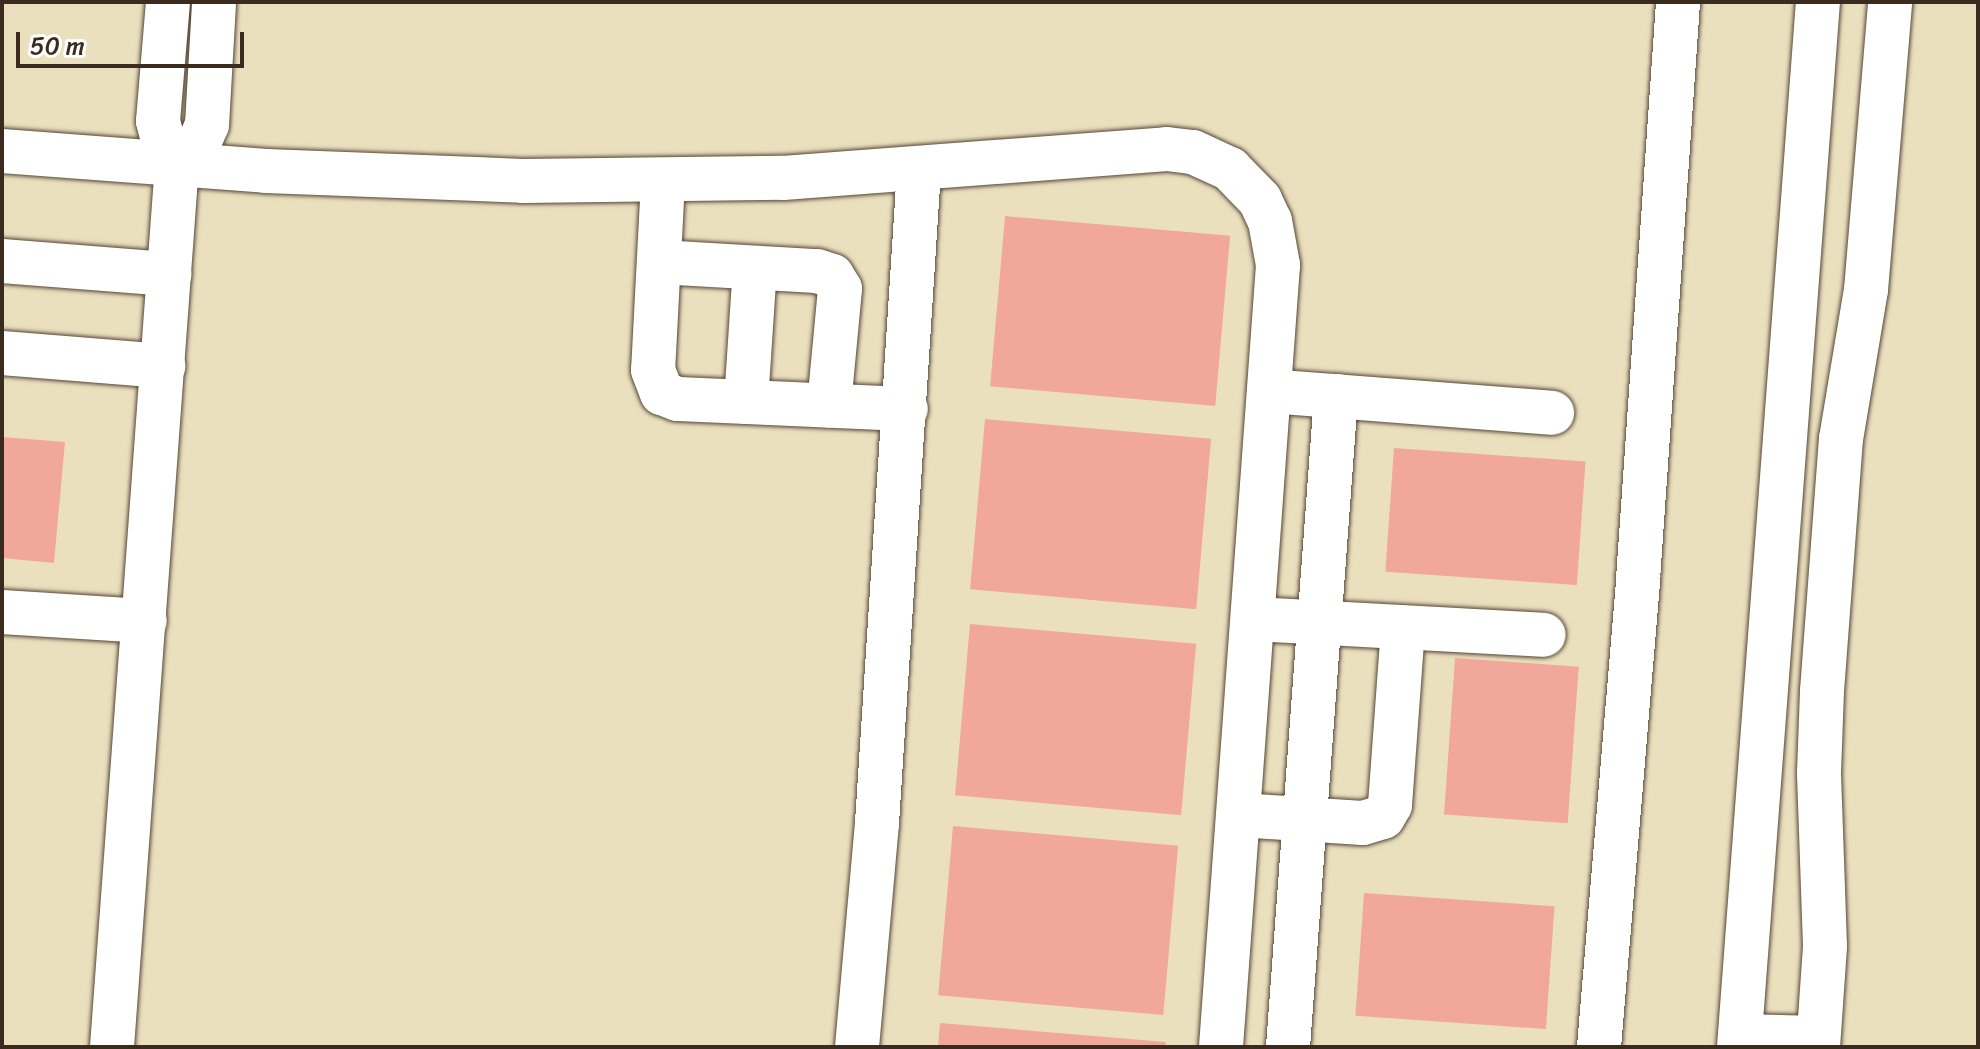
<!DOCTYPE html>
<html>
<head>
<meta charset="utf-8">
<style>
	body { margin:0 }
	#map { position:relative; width:1980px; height:1049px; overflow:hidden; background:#ebe0be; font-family:Sriracha,sans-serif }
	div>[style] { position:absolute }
	.building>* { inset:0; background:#f1a89b; transform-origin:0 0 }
	.roads { filter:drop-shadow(0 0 2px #554536) drop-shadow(0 0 2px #554536) }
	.minor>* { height:44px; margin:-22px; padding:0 22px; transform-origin:22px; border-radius:22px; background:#fff }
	span { translate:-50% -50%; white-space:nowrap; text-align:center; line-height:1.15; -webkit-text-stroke:6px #fff; paint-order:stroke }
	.frame { position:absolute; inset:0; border:4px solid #3b2a1e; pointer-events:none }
	.scale { position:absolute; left:16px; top:32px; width:228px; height:36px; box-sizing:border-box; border:4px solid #3b2a1e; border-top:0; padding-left:10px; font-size:24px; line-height:28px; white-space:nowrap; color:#3b2a1e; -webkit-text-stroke:6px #fff; paint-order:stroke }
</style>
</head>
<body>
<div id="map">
	<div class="building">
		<div style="left:1005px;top:216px;width:226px;height:171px;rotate:5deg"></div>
		<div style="left:985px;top:419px;width:227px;height:171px;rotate:5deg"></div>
		<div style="clip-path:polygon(2px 437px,65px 442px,54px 563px,2px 558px)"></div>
		<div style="left:1394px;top:448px;width:192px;height:124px;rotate:4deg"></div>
		<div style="left:970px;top:624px;width:227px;height:172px;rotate:5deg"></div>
		<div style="left:1455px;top:658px;width:124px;height:157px;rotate:4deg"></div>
		<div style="left:953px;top:826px;width:226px;height:170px;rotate:5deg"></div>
		<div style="left:1364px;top:893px;width:191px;height:123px;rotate:4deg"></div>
		<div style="clip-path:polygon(940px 1023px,1166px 1042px,1165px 1047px,938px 1047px)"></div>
	</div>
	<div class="roads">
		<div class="minor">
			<div style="left:2px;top:151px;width:265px;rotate:4.3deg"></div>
			<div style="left:266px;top:171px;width:257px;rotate:2.2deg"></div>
			<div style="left:523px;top:181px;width:260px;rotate:-0.7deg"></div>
			<div style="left:783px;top:178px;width:385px;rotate:-4.3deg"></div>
			<div style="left:1167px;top:149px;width:26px;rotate:7deg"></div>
			<div style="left:1193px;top:152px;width:41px;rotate:24.7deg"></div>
			<div style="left:1230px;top:169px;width:43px;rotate:45.9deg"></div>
			<div style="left:1260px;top:200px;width:23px;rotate:65deg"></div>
			<div style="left:1270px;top:221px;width:45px;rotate:79.7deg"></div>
			<div style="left:1278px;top:265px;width:784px;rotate:94.17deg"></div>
			<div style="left:177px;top:164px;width:26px;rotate:-39deg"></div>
			<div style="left:197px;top:148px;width:25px;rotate:-67deg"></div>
			<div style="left:207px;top:125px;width:123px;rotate:-86.7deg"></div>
			<div style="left:663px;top:181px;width:189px;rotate:93deg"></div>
			<div style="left:653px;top:370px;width:25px;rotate:69deg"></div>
			<div style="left:662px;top:393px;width:17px;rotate:21deg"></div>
			<div style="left:678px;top:399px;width:228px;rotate:2.5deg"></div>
			<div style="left:2px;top:261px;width:168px;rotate:4.5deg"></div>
			<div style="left:659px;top:262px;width:158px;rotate:3.3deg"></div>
			<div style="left:817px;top:271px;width:16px;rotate:18deg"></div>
			<div style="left:832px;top:276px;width:15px;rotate:58deg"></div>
			<div style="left:840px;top:289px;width:117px;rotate:95.4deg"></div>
			<div style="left:2px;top:353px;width:162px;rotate:4.6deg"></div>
			<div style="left:1269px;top:391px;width:284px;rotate:4.4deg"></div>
			<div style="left:746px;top:402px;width:134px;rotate:-86.2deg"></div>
			<div style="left:2px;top:612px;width:143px;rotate:3.6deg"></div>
			<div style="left:1253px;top:619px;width:291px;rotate:3.1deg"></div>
			<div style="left:1239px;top:815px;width:124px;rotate:3.7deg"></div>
			<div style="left:1363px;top:823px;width:21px;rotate:-17deg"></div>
			<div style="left:1383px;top:817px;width:14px;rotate:-60deg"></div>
			<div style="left:1390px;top:805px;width:178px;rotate:-85.8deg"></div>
			<div style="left:1740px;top:1036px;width:78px;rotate:1.5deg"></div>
			<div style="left:112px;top:1047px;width:885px;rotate:-85.79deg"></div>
			<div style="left:177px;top:164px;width:23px;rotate:-124deg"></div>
			<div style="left:164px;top:145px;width:25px;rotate:-104deg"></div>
			<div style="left:158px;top:121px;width:119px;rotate:-85.2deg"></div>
			<div style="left:857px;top:1047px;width:225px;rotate:-84.9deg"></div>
			<div style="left:877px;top:823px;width:654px;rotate:-86.32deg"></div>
			<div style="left:1288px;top:1047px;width:653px;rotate:-85.78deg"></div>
			<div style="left:1599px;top:1047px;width:470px;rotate:-85.2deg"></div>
			<div style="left:1638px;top:579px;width:578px;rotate:-86.03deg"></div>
			<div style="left:1739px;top:1047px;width:1048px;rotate:-85.68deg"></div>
			<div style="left:1818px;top:1047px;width:101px;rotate:-86deg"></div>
			<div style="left:1825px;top:946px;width:173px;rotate:-92deg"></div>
			<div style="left:1819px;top:773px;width:82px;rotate:-87.9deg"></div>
			<div style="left:1822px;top:691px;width:253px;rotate:-85.7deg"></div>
			<div style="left:1841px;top:439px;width:151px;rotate:-80.5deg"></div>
			<div style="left:1866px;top:290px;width:289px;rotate:-85.2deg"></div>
		</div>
	</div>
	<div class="frame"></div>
	<div class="scale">50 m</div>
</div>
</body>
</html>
